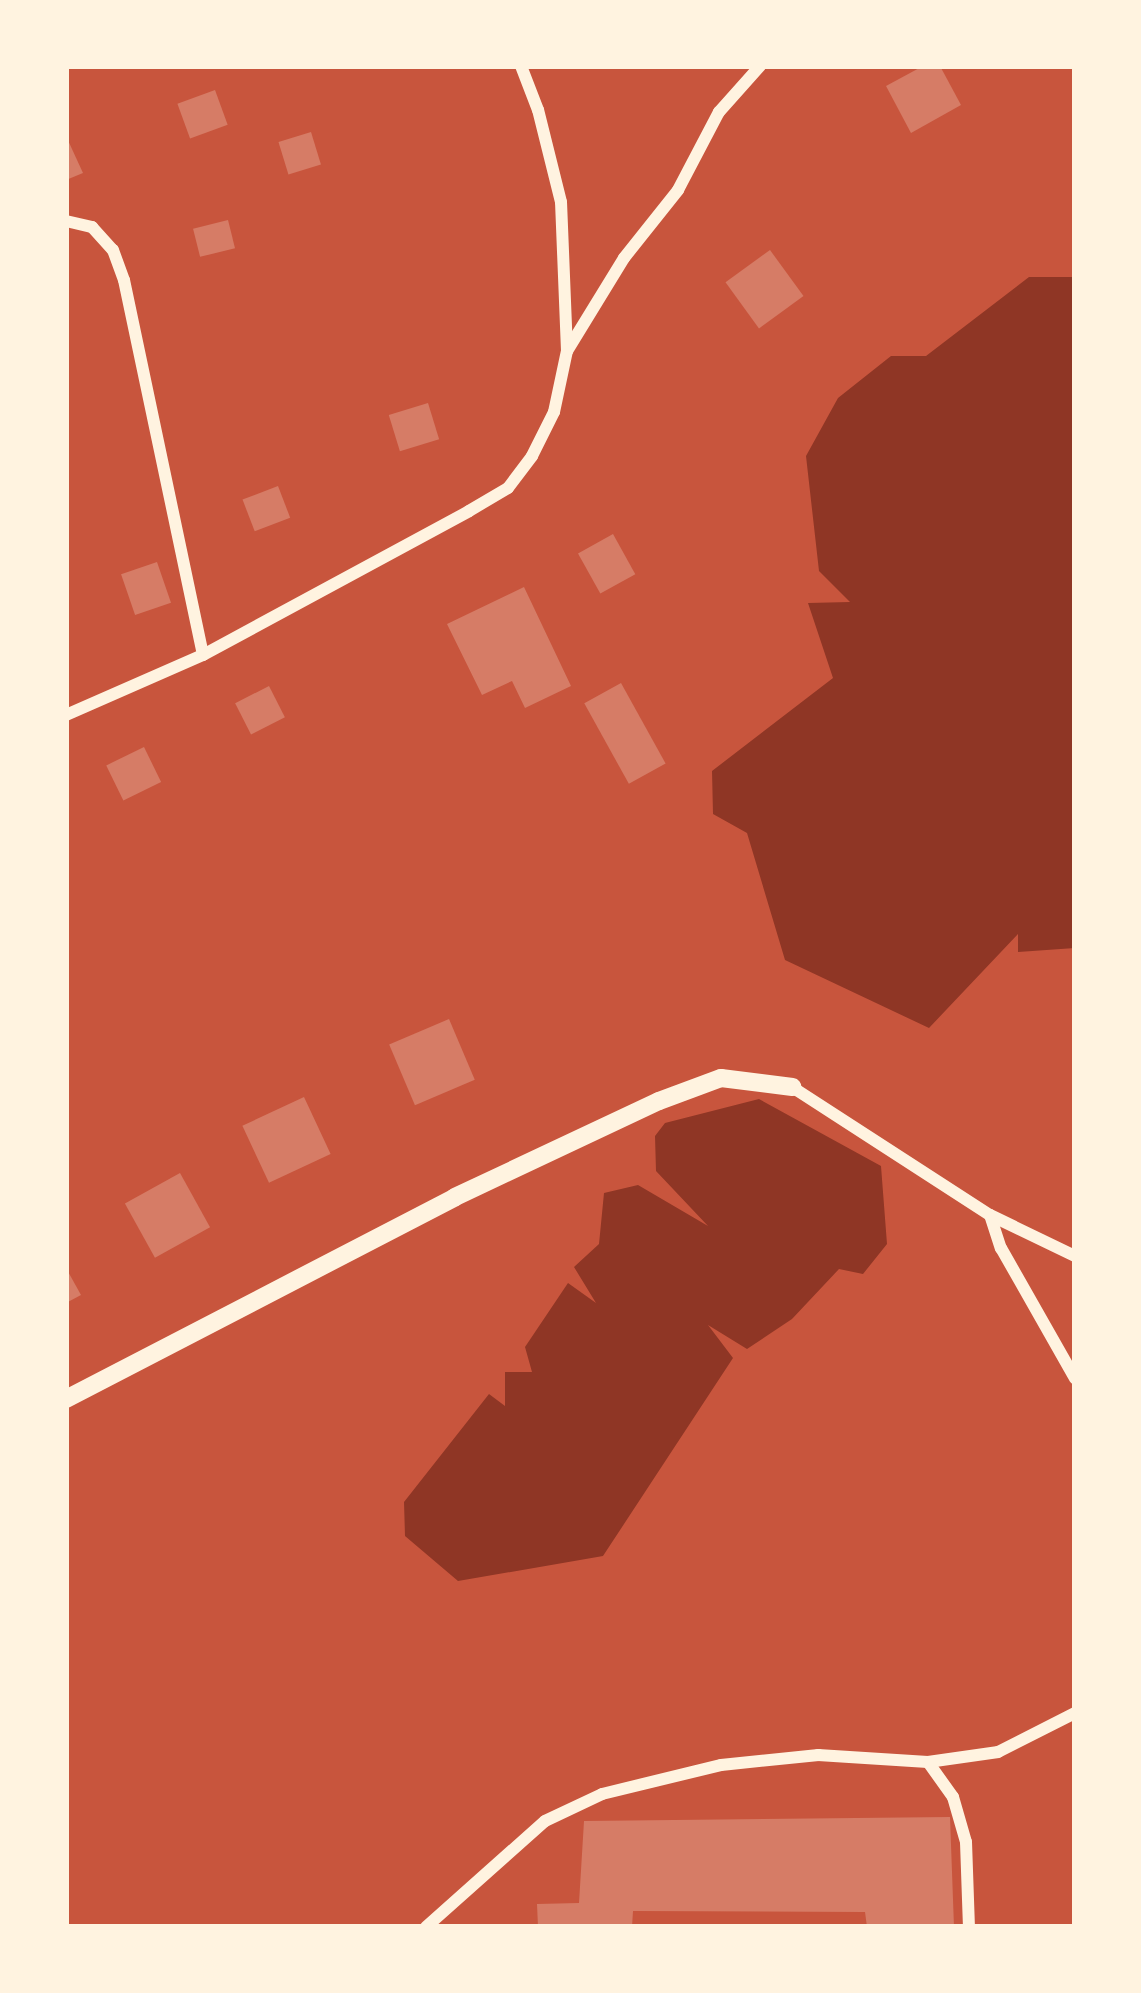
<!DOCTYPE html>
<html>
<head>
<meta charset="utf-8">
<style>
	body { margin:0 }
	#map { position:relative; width:1141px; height:1993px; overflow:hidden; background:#c8553d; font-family:Overpass,sans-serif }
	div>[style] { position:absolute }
	.water>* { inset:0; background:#8f3625 }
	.building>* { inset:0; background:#d67c66; transform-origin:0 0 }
	.minor>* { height:12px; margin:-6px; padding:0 6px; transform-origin:6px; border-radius:6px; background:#fff3e0 }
	.tertiary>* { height:18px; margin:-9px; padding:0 9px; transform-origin:9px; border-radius:9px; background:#fff3e0 }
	span { translate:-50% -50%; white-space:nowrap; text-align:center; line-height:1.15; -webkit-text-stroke:10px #fff3e0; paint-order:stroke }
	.frame { position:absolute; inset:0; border:69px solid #fff3e0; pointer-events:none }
</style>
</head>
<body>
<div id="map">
	<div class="water">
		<div style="clip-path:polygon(1029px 277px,1075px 277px,1075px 948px,1018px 952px,1018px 934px,929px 1028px,785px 960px,747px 833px,713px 814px,712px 771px,833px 678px,808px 603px,850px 602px,819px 571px,806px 456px,838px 398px,891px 356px,926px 356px)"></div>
		<div style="clip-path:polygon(759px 1099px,881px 1166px,887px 1244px,863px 1274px,839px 1269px,792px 1319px,747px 1349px,708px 1325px,733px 1358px,603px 1556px,458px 1581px,405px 1536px,404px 1502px,489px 1394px,505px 1406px,505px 1372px,532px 1372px,525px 1347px,568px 1283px,596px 1303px,574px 1267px,599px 1244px,604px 1193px,638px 1185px,708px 1226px,656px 1171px,655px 1136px,665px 1123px)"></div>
	</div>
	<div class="building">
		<div style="clip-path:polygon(923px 66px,940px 66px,961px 105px,911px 133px,886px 86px)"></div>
		<div style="left:215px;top:90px;width:37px;height:40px;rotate:70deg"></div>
		<div style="left:311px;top:132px;width:34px;height:34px;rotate:73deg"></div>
		<div style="clip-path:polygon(66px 136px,83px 173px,66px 180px)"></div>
		<div style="left:228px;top:220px;width:29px;height:36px;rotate:76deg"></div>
		<div style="left:770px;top:250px;width:57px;height:55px;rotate:54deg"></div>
		<div style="left:428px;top:403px;width:38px;height:41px;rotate:73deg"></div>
		<div style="left:278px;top:486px;width:34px;height:38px;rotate:69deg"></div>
		<div style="left:613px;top:534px;width:46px;height:40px;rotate:61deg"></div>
		<div style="left:157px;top:562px;width:43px;height:38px;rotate:71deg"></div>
		<div style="clip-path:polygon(524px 587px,571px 686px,525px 708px,512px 681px,482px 695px,447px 624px)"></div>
		<div style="left:621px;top:683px;width:92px;height:42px;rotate:61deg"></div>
		<div style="left:269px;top:686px;width:35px;height:38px;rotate:63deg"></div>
		<div style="left:144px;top:747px;width:39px;height:42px;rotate:64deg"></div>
		<div style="left:449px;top:1019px;width:66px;height:65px;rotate:67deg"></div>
		<div style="left:304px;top:1097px;width:63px;height:68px;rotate:65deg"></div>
		<div style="left:180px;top:1173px;width:62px;height:63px;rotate:61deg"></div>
		<div style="clip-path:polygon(66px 1268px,81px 1295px,66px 1303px)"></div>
		<div style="clip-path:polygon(950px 1817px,954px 1927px,867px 1927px,865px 1912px,633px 1911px,632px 1927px,538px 1927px,537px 1904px,579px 1903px,584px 1821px)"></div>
	</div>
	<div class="minor">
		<div style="left:66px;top:221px;width:27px;rotate:13deg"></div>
		<div style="left:92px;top:227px;width:31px;rotate:48deg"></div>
		<div style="left:113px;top:250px;width:32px;rotate:70deg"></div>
		<div style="left:124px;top:280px;width:383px;rotate:78.1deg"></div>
		<div style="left:567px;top:351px;width:109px;rotate:-58.5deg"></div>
		<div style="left:624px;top:258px;width:87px;rotate:-51.5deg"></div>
		<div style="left:678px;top:190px;width:88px;rotate:-62.3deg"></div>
		<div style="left:719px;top:112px;width:62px;rotate:-48.3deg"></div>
		<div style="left:66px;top:715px;width:150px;rotate:-23.7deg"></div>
		<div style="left:203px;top:655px;width:302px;rotate:-28.4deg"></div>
		<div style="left:469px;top:511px;width:45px;rotate:-30.5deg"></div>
		<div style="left:508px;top:488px;width:40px;rotate:-53deg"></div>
		<div style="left:532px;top:456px;width:49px;rotate:-63.4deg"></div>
		<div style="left:554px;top:412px;width:62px;rotate:-78deg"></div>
		<div style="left:567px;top:351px;width:149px;rotate:-92.3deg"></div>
		<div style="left:561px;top:202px;width:95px;rotate:-104deg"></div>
		<div style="left:538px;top:110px;width:47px;rotate:-111.1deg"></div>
		<div style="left:792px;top:1087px;width:236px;rotate:32.9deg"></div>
		<div style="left:990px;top:1215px;width:35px;rotate:72deg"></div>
		<div style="left:1001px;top:1248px;width:150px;rotate:60.4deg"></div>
		<div style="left:990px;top:1215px;width:94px;rotate:25.8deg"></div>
		<div style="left:928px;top:1762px;width:71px;rotate:-8.1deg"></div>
		<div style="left:998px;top:1752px;width:86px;rotate:-26.9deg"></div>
		<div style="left:426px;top:1927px;width:159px;rotate:-41.7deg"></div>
		<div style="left:545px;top:1821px;width:63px;rotate:-25.3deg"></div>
		<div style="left:602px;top:1794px;width:122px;rotate:-13.7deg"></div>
		<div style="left:721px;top:1765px;width:98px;rotate:-5.9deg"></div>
		<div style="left:818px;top:1755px;width:110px;rotate:3.6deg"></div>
		<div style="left:928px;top:1762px;width:43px;rotate:54.5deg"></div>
		<div style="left:953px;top:1797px;width:47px;rotate:73.9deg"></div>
		<div style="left:966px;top:1842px;width:85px;rotate:88deg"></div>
	</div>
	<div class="tertiary">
		<div style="left:66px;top:1399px;width:438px;rotate:-27.4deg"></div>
		<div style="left:455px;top:1197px;width:225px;rotate:-25.2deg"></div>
		<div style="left:659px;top:1101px;width:66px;rotate:-20.4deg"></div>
		<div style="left:721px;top:1078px;width:72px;rotate:7.2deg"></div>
	</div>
	<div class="frame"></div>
</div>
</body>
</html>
